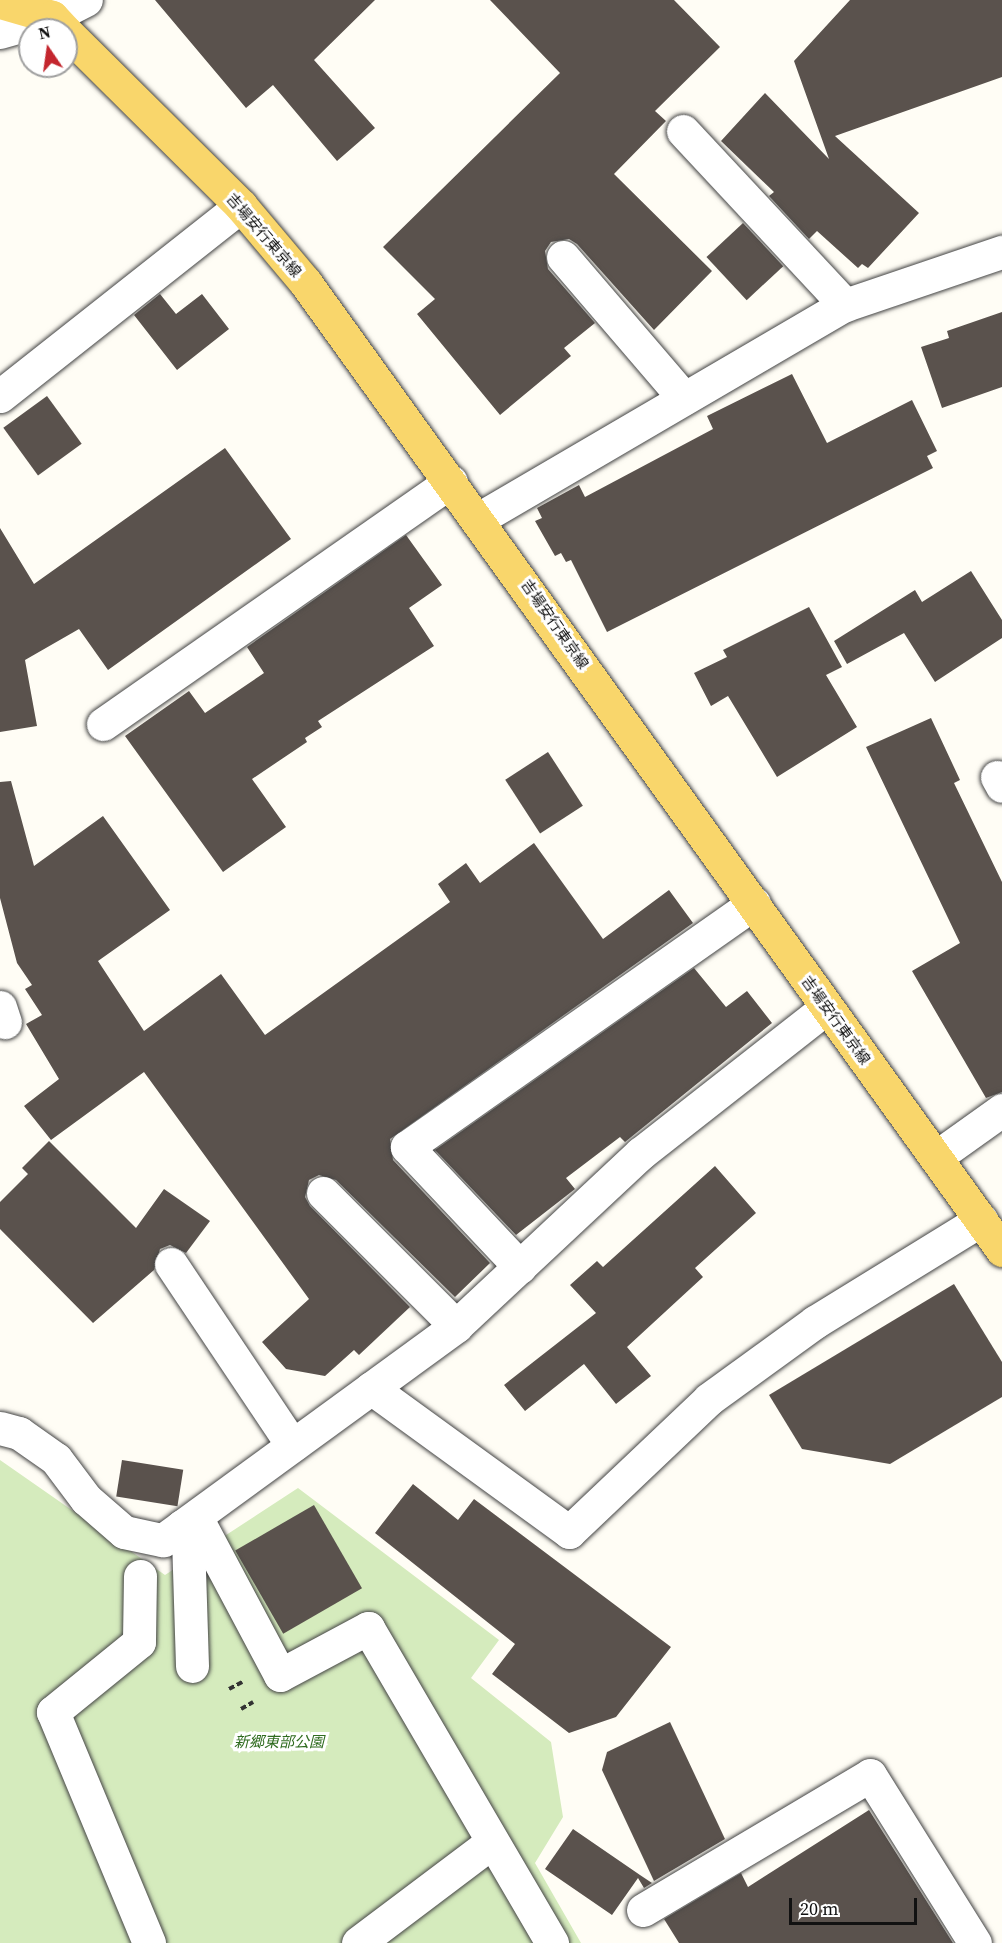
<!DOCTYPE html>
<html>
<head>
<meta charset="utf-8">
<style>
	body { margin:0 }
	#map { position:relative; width:1002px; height:1943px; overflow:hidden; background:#fffdf5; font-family:"Source Serif 4","Noto Sans JP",serif }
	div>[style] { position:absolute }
	.green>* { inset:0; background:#d5ebbd }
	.building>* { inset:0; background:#5a524d; transform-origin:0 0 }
	.path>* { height:4px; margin-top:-2px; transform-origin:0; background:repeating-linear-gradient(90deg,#333 0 6px,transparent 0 9px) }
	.roads { filter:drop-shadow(0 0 2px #444) drop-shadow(0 0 2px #444) }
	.minor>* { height:33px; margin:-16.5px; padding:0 16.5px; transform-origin:16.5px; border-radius:16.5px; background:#fff }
	.major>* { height:33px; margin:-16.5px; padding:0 16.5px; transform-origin:16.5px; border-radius:16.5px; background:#f9d66b }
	span { translate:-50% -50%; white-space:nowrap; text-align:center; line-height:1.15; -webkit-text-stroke:6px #fff; paint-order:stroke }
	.street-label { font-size:15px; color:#111 }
	.park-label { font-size:15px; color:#2f6b1f; font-style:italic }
	.north { position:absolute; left:18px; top:18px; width:60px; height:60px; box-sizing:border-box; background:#fff; border:2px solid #a0a0a0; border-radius:50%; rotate:347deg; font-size:16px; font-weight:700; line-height:24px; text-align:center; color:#111 }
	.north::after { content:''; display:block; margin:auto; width:21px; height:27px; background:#c4262e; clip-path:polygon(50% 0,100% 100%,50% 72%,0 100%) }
	.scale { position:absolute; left:789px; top:1898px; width:128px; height:27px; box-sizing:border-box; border:3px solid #111; border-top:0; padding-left:8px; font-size:18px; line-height:21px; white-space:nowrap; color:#111; -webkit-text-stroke:4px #fff; paint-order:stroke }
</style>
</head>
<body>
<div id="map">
	<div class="green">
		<div style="clip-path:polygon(0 1460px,165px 1575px,298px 1488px,499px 1640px,471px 1678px,551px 1742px,563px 1817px,535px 1863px,581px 1943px,0 1943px)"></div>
	</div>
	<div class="building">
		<div style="clip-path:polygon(155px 0,375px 0,314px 60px,375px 128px,337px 161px,273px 85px,246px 108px)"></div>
		<div style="clip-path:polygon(490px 0,674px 0,720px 47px,655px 111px,666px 121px,614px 174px,712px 271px,654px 330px,577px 244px,569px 239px,551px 242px,545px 251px,548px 269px,595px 323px,564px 348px,571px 356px,500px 415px,417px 314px,435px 299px,383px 247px,560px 73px)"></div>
		<div style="clip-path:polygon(850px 0,1002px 0,1002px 77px,835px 136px,919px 213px,868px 268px,862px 264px,858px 268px,817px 231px,809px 239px,769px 196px,774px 192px,721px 141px,765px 93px,829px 159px,794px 61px)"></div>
		<div style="left:743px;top:223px;width:59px;height:50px;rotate:47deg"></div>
		<div style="clip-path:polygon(160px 294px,176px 314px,202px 294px,229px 329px,177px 370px,134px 315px)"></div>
		<div style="clip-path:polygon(1002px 312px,1002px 387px,942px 408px,921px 347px,949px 338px,947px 331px)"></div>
		<div style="clip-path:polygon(792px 374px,827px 443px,912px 400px,937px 451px,927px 456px,933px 468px,607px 632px,571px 560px,566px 562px,561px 553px,555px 556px,535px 521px,542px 518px,537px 508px,579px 485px,585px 497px,713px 429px,707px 416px)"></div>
		<div style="left:47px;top:396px;width:59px;height:54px;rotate:54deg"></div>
		<div style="clip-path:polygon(225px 448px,291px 539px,108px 670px,79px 629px,25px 660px,37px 726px,0 732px,0 528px,34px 584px)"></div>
		<div style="clip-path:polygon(406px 535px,442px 585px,409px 608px,434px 646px,318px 721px,322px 727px,305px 738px,307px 742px,252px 779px,286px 827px,223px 872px,125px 736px,189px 691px,205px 713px,264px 673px,247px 647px)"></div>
		<div style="clip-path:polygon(971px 571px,1002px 620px,1002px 638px,935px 682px,904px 633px,847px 664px,834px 641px,915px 590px,922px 602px)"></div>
		<div style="clip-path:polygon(809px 607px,842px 667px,826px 675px,857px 727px,777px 777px,728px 696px,711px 706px,694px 673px,727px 657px,723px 650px)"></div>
		<div style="clip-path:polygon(931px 718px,960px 780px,954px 783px,1002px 882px,1002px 1092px,986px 1098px,912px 971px,960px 943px,866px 747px)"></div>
		<div style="left:548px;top:752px;width:64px;height:51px;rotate:57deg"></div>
		<div style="clip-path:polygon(11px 781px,34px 866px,103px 816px,170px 910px,98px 961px,144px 1031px,221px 974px,265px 1035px,450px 902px,438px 884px,466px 863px,480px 883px,534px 843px,603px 939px,669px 890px,693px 923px,390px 1139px,393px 1160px,490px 1263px,455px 1297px,336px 1180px,319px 1175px,309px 1180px,305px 1197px,310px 1206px,410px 1307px,359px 1355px,354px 1350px,325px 1376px,286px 1369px,262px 1342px,309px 1299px,144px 1072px,51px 1140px,24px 1106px,59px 1079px,26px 1024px,42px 1015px,25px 989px,32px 985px,17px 963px,0 898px,0 782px)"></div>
		<div style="clip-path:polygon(694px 968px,726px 1007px,747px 991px,772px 1023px,625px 1142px,620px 1137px,566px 1178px,575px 1189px,516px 1235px,435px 1150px)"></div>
		<div style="clip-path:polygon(49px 1141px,136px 1228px,164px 1189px,210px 1221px,186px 1253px,170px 1245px,160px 1249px,154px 1270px,93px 1323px,0 1229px,0 1202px,28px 1174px,22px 1168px)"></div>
		<div style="clip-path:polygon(715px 1166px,756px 1213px,695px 1268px,703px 1277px,627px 1347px,651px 1376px,616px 1404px,584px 1364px,525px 1411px,504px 1385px,596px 1313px,570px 1285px,597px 1261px,603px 1267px)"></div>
		<div style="clip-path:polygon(954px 1284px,1002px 1362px,1002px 1397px,890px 1464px,802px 1449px,769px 1395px)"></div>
		<div style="left:122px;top:1460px;width:62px;height:37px;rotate:9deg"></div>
		<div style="clip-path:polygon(413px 1484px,458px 1520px,474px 1499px,671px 1647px,616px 1717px,569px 1733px,492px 1674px,515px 1644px,375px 1533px)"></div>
		<div style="left:314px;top:1505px;width:96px;height:91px;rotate:60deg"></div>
		<div style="clip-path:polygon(670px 1722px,725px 1839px,654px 1881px,602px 1770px,607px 1752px)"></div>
		<div style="clip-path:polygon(869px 1810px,953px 1943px,679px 1943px,664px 1919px,741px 1873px,748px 1887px)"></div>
		<div style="clip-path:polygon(573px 1829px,640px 1875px,652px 1883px,644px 1888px,638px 1878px,612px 1915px,545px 1869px)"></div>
	</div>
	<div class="path">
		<div style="left:229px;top:1689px;width:15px;rotate:-28deg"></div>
		<div style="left:241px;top:1709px;width:14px;rotate:-30deg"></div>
	</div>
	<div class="roads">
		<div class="minor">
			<div style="left:0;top:32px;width:54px;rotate:-16.1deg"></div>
			<div style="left:52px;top:17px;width:38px;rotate:-27deg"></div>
			<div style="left:683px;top:131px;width:238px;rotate:47deg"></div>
			<div style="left:563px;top:257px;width:186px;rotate:49.4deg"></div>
			<div style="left:0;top:396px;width:307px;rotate:-38.3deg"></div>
			<div style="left:480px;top:518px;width:423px;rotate:-30.3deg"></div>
			<div style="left:845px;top:305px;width:166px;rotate:-18.7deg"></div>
			<div style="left:103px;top:724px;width:424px;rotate:-34.9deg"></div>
			<div style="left:997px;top:777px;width:10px;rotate:61deg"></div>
			<div style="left:0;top:1007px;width:16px;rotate:72deg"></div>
			<div style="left:936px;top:1157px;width:81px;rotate:-35.5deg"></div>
			<div style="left:323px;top:1193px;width:188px;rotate:45deg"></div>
			<div style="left:171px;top:1264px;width:218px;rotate:56.2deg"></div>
			<div style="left:520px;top:1267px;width:165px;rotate:-133.3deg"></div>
			<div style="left:407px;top:1147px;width:424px;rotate:-35.1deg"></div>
			<div style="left:371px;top:1388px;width:245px;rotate:36deg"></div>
			<div style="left:569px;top:1532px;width:193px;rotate:-43.5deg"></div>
			<div style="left:709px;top:1399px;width:131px;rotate:-36deg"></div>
			<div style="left:815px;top:1322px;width:195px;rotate:-31.6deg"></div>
			<div style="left:0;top:1428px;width:20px;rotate:15deg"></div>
			<div style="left:19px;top:1433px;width:45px;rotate:35.1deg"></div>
			<div style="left:56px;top:1459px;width:50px;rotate:53.1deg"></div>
			<div style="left:86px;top:1499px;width:50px;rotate:41deg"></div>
			<div style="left:124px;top:1532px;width:40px;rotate:12deg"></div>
			<div style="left:163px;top:1540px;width:363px;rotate:-36.1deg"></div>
			<div style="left:456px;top:1326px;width:253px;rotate:-43.1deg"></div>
			<div style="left:641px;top:1153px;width:236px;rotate:-38.1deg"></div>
			<div style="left:196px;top:1517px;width:179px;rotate:62deg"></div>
			<div style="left:280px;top:1675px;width:100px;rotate:-28.1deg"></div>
			<div style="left:368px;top:1628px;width:365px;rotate:59.7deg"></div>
			<div style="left:182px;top:1526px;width:13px;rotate:63deg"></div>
			<div style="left:188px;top:1538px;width:128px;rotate:88.2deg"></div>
			<div style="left:140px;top:1576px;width:66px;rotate:90.9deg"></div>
			<div style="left:139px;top:1642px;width:111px;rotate:140.9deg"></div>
			<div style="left:53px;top:1712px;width:250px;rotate:67.4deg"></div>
			<div style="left:643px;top:1910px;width:264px;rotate:-30.7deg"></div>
			<div style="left:870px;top:1775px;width:198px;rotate:58deg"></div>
			<div style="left:358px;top:1943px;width:168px;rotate:-37deg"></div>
		</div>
		<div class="major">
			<div style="left:0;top:2px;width:54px;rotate:16.1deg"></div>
			<div style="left:52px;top:17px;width:18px;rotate:47deg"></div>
			<div style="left:66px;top:32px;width:247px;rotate:44.8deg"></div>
			<div style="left:241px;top:206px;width:99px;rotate:49.9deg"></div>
			<div style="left:305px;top:282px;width:1193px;rotate:54.24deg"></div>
		</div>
	</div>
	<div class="street-label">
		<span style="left:264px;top:235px;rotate:49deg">吉場安行東京線</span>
		<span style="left:555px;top:624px;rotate:55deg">吉場安行東京線</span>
		<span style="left:836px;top:1020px;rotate:54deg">吉場安行東京線</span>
	</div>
	<div class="park-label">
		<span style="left:279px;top:1742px">新郷東部公園</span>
	</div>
	<div class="north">N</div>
	<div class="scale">20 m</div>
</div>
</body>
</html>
